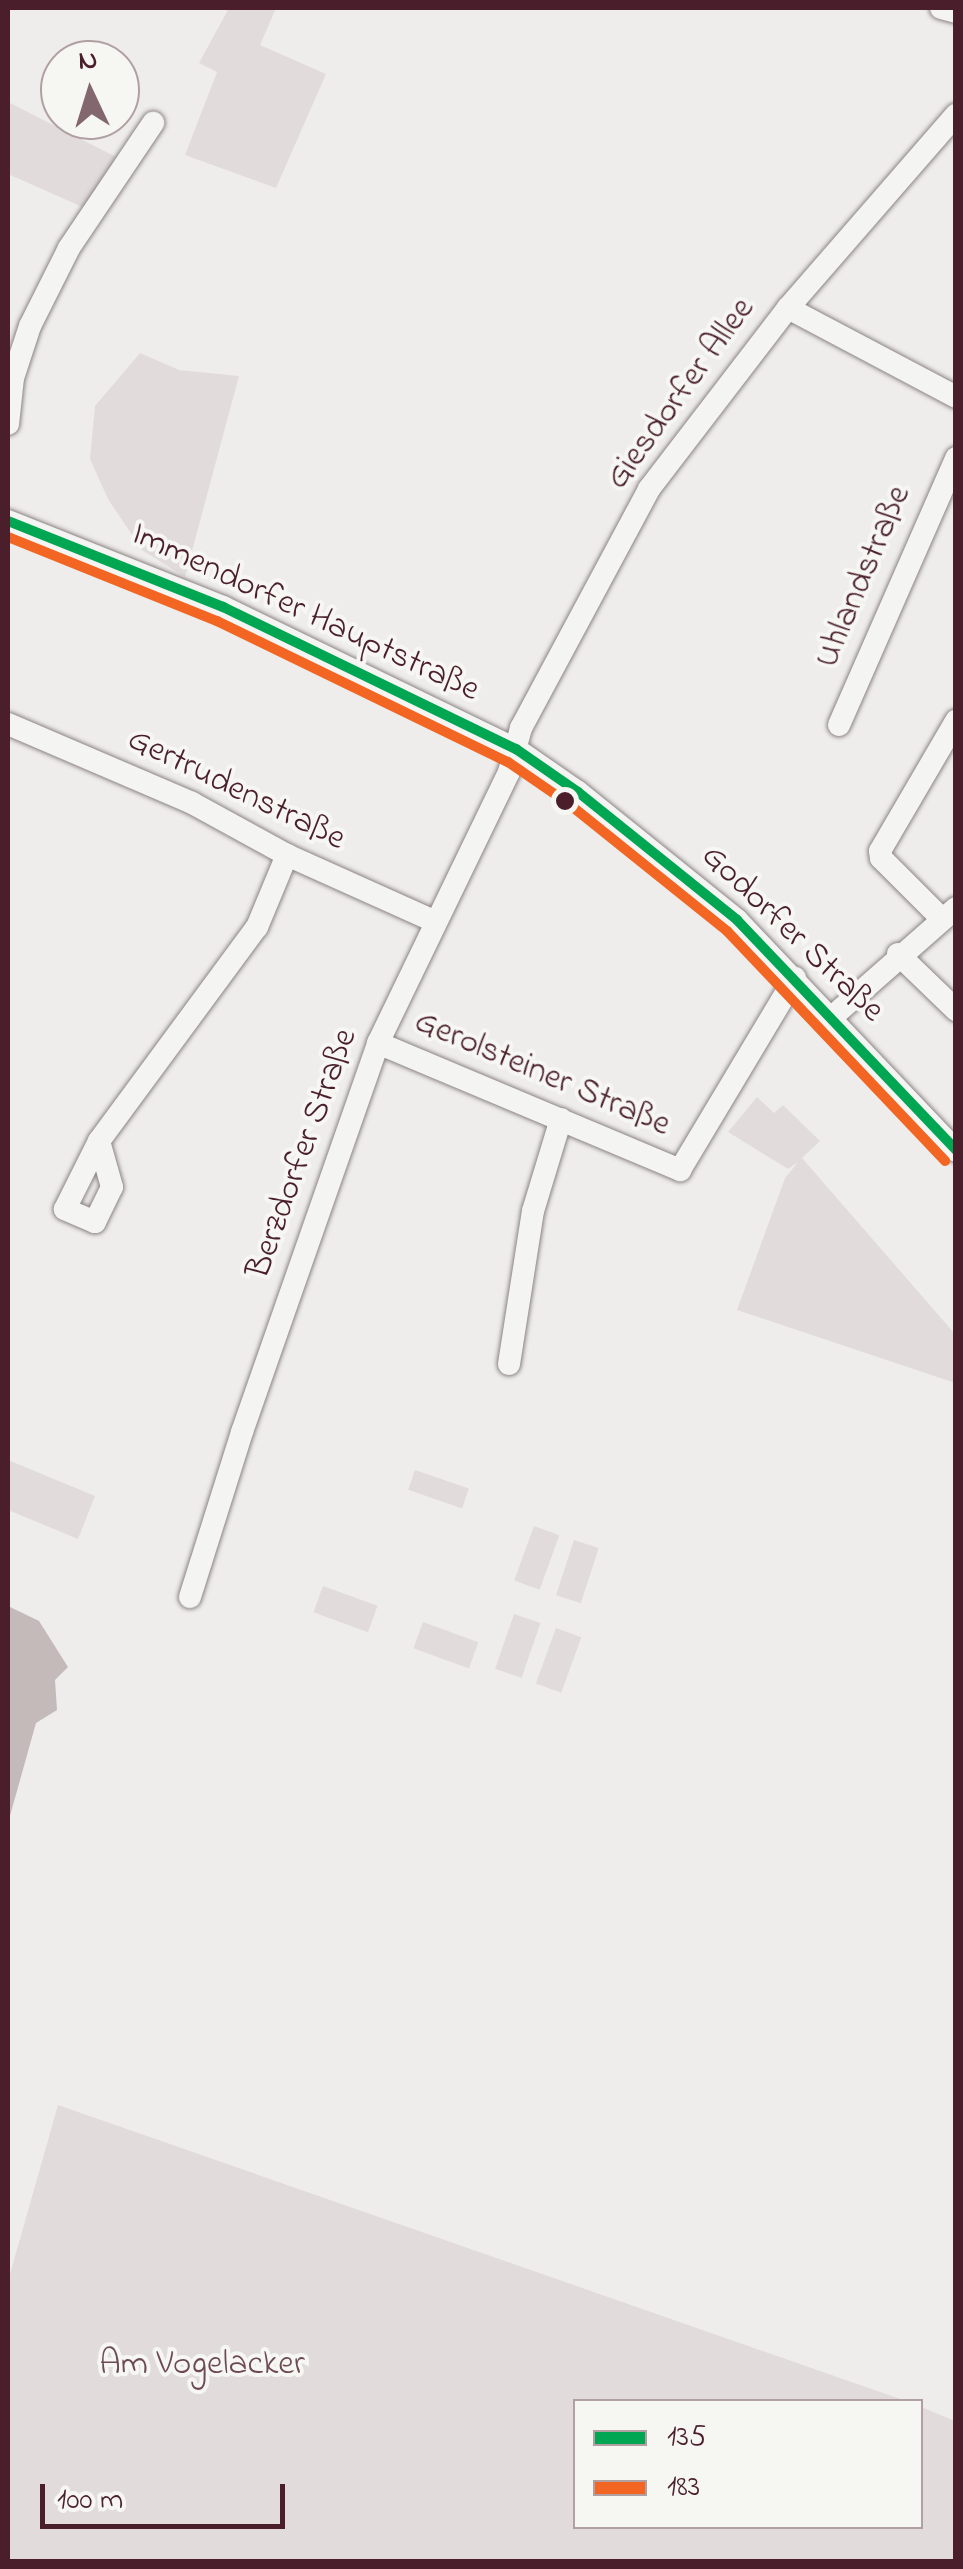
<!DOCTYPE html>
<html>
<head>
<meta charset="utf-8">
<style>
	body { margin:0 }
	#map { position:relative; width:963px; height:2569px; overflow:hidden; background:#eeedeb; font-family:"Indie Flower",sans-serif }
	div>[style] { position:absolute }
	.green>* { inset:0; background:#e1dcdb; transform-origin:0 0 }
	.water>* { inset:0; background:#c5baba }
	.roads { filter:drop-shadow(0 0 2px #8c8385) drop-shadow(0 0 2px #8c8385) }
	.minor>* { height:22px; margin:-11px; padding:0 11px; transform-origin:11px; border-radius:11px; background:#f4f4f2 }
	.bus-1>* { height:10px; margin:-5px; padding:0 5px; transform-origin:5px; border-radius:5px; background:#00a651 }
	.bus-2>* { height:10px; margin:-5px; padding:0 5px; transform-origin:5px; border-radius:5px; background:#f26522 }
	.dots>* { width:28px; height:28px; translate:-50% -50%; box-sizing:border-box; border:5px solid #f6f6f2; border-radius:50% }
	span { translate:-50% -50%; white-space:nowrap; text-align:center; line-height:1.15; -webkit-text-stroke:8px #f6f6f2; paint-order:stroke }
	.street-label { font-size:35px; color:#4a1f2b }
	.park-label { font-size:35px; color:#6d4b54 }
	.frame { position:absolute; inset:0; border:10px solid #4a1f2b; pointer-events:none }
	.legend { position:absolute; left:573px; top:2399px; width:350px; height:130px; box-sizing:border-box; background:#f6f6f2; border:2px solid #b1a0a2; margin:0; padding:12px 18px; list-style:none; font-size:30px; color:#4a1f2b }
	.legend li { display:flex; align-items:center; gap:20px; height:50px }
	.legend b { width:50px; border:2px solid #b1a0a2 }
	.north { position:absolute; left:40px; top:40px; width:100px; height:100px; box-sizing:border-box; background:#f6f6f2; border:2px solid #b1a0a2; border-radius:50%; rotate:356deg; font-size:28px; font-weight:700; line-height:40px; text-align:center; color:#4a1f2b }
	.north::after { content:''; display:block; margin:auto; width:35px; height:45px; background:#83676e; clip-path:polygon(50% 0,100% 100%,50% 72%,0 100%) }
	.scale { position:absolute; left:40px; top:2484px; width:245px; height:45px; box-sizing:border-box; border:5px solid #4a1f2b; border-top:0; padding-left:12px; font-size:30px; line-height:35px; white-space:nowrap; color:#4a1f2b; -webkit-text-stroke:8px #f6f6f2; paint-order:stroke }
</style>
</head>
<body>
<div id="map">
	<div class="green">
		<div style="clip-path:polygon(229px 8px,276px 8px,260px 45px,326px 74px,276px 188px,185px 155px,217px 72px,199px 63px)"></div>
		<div style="clip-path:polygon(8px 102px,122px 160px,87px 209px,8px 174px)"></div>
		<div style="clip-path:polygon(140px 353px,179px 370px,239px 376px,185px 577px,142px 550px,108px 499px,90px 459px,95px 406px)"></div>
		<div style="clip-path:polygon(757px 1097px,774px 1113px,783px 1105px,820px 1141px,802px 1158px,955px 1334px,955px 1383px,737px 1310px,785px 1178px,798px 1162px,788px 1169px,728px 1132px)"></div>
		<div style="clip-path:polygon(8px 1460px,95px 1496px,78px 1539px,8px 1510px)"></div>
		<div style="left:415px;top:1470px;width:57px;height:21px;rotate:19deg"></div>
		<div style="left:534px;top:1526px;width:27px;height:58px;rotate:20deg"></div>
		<div style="left:574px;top:1540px;width:26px;height:58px;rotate:18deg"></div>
		<div style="left:323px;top:1586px;width:58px;height:28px;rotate:20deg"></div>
		<div style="left:514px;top:1614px;width:28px;height:58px;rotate:19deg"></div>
		<div style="left:423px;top:1622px;width:59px;height:28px;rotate:20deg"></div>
		<div style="left:556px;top:1628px;width:27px;height:59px;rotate:20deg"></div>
		<div style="clip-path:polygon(58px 2105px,906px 2401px,576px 2402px,576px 2526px,920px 2526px,921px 2407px,955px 2421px,955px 2561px,8px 2561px,8px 2281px)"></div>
	</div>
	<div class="water">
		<div style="clip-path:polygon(8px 1606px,39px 1621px,68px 1667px,55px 1680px,57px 1710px,36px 1723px,8px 1823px)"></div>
	</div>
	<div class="roads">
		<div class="minor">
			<div style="left:941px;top:8px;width:16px;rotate:15deg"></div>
			<div style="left:788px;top:308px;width:190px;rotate:27.9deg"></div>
			<div style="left:8px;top:424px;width:46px;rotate:-83.8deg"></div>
			<div style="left:13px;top:378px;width:55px;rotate:-71.9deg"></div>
			<div style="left:30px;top:326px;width:87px;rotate:-63.4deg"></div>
			<div style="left:69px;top:248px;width:151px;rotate:-56.1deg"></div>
			<div style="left:8px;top:521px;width:232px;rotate:21.8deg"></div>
			<div style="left:223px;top:607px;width:326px;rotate:25.9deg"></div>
			<div style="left:516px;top:749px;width:75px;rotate:34.7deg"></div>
			<div style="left:578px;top:792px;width:204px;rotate:38.8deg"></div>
			<div style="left:737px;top:920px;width:318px;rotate:46.5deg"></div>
			<div style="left:8px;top:724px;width:200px;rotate:23.2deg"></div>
			<div style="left:192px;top:803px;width:108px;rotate:28.7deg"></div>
			<div style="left:287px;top:855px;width:161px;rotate:24.2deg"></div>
			<div style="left:839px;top:725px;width:292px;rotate:-66.3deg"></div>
			<div style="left:941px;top:918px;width:85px;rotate:-135deg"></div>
			<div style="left:881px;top:858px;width:7px;rotate:-98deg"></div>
			<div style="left:880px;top:851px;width:151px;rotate:-59.7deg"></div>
			<div style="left:898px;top:954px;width:81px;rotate:44deg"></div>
			<div style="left:832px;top:1017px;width:165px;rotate:-41.3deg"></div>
			<div style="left:378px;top:1043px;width:328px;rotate:22.8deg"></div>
			<div style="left:680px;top:1170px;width:224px;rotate:-59.1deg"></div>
			<div style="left:99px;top:1141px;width:48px;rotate:74.2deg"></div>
			<div style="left:112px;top:1187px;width:39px;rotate:116deg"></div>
			<div style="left:95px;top:1222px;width:33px;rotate:-157deg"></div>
			<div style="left:65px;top:1209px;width:76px;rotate:-63.4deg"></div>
			<div style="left:99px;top:1141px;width:266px;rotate:-53.6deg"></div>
			<div style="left:257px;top:927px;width:78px;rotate:-67.4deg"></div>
			<div style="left:509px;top:1364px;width:155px;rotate:-81.1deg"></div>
			<div style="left:533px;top:1211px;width:96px;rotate:-73.1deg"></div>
			<div style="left:190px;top:1597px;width:173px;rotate:-72.5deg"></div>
			<div style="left:242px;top:1432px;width:412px;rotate:-70.7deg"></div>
			<div style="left:378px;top:1043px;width:301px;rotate:-64.2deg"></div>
			<div style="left:509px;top:772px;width:46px;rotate:-74.7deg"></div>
			<div style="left:521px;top:728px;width:271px;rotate:-61.8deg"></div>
			<div style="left:649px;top:489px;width:228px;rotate:-52.5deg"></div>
			<div style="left:788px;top:308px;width:256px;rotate:-49deg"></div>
		</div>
	</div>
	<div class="bus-1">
		<div style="left:8px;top:521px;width:232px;rotate:21.8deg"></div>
		<div style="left:223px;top:607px;width:326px;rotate:25.9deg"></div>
		<div style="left:516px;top:749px;width:75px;rotate:34.7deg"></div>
		<div style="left:578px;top:792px;width:204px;rotate:38.8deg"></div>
		<div style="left:737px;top:920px;width:318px;rotate:46.4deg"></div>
	</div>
	<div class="bus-2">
		<div style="left:8px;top:537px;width:225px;rotate:21.9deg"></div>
		<div style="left:217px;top:621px;width:323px;rotate:25.9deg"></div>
		<div style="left:508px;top:762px;width:74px;rotate:34.5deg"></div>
		<div style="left:569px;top:804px;width:203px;rotate:38.8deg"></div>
		<div style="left:727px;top:931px;width:317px;rotate:46.5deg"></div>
	</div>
	<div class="dots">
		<div style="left:565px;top:801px;background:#4a1f2b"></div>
	</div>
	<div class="street-label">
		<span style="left:681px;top:394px;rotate:-54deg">Giesdorfer Allee</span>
		<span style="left:864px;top:577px;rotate:-67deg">Uhlandstraße</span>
		<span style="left:305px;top:613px;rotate:25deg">Immendorfer Hauptstraße</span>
		<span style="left:236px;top:790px;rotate:26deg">Gertrudenstraße</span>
		<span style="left:792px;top:934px;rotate:44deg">Godorfer Straße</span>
		<span style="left:542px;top:1074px;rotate:23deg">Gerolsteiner Straße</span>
		<span style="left:303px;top:1154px;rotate:-70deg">Berzdorfer Straße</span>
	</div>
	<div class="park-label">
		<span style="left:202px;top:2365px">Am Vogelacker</span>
	</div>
	<div class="frame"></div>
	<ul class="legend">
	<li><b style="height:12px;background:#00a651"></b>135</li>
	<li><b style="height:12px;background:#f26522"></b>183</li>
	</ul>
	<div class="north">N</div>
	<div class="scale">100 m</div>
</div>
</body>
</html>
